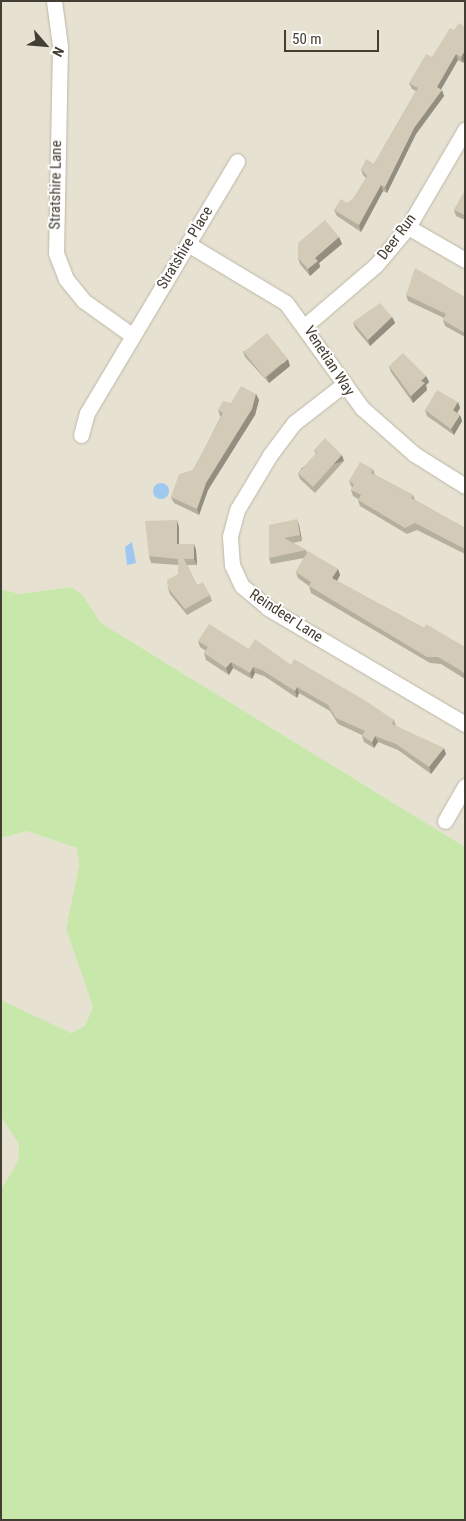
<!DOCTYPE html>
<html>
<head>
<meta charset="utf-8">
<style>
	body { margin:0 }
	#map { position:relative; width:466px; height:1521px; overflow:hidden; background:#f2eee3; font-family:"Roboto Condensed",sans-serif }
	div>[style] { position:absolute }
	.residential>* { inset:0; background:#e6e1d1 }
	.green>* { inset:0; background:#c7e7ab }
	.water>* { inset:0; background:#9ec8f0 }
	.round { border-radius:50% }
	.roads { filter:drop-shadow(0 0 1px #bdb7a6) drop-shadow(0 0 1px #bdb7a6) }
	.minor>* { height:15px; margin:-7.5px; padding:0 7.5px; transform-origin:7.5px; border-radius:7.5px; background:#fff }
	.wall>* { inset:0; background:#b5af9e }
	.shaded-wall>* { inset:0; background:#948e81; transform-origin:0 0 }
	.building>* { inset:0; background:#d3cbb8; transform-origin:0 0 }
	span { translate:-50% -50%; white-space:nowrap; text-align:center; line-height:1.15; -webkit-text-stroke:4px #fff; paint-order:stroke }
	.street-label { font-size:15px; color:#433e33 }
	.frame { position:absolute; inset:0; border:2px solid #433e33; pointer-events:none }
	.north { position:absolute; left:20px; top:20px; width:50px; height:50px; -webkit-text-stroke:4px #fff; paint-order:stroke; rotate:117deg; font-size:14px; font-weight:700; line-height:20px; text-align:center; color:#433e33 }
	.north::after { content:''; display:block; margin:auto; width:18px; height:22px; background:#433e33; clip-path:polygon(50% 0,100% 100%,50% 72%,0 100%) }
	.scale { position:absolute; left:284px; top:30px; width:95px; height:22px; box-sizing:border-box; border:2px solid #433e33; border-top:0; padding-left:6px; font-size:15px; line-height:18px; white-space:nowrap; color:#433e33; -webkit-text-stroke:4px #fff; paint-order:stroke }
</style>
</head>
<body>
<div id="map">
	<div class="residential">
		<div style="clip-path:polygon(1px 1px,465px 1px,465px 847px,101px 623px,82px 594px,71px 587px,18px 594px,1px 589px)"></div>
		<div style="clip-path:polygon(27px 831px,77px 848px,79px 865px,66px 929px,93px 1007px,85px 1026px,71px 1033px,1px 1000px,1px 838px)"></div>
		<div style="clip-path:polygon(1px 1117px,19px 1144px,18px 1161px,1px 1190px)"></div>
	</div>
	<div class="green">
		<div style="clip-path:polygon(71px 587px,82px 594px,101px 623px,465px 847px,465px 1520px,1px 1520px,1px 1190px,18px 1161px,19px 1144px,1px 1117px,1px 1000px,71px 1033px,85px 1026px,93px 1007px,66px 929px,79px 865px,77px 848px,27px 831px,1px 838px,1px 589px,19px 594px)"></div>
	</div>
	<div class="water">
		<div class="round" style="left:153px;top:483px;width:16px;height:16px"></div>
		<div style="clip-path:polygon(132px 542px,136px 563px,127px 565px,125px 547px)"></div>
	</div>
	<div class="roads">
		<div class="minor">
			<div style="left:54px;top:1px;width:45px;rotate:82.4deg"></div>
			<div style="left:60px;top:46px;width:207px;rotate:91.1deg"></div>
			<div style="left:56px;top:253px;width:28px;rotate:69deg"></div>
			<div style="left:66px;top:279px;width:28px;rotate:51deg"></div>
			<div style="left:84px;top:301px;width:60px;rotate:35.5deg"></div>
			<div style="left:408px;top:227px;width:66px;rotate:30.1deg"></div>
			<div style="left:188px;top:244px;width:114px;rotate:31deg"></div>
			<div style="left:286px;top:303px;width:130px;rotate:54.1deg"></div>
			<div style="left:362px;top:408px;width:69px;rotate:41.5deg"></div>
			<div style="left:414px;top:454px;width:60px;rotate:32.1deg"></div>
			<div style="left:306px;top:325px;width:92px;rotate:-40.6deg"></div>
			<div style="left:376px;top:265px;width:50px;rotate:-49.9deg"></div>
			<div style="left:408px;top:227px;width:113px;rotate:-59.6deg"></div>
			<div style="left:343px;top:385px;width:62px;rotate:142.2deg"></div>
			<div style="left:294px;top:423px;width:40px;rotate:127deg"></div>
			<div style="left:270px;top:455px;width:64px;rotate:121deg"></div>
			<div style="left:237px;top:510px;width:28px;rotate:105deg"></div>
			<div style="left:230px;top:537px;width:28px;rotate:86deg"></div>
			<div style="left:232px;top:565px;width:23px;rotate:65deg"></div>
			<div style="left:242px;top:586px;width:34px;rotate:40deg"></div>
			<div style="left:268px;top:608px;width:229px;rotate:30.5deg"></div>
			<div style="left:81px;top:435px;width:23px;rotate:-75deg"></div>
			<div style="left:87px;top:413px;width:293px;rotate:-59.2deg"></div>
			<div style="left:445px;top:821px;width:40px;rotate:-60.3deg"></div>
		</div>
	</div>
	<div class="wall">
		<div style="clip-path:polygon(454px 30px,463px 63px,458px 60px,441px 89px,444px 96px,416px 134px,387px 193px,383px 191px,361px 232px,337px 216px,334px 210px,347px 203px,353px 199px,366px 178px,363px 175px,361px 169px,374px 164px,416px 91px,412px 89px,409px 83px,432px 57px)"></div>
		<div style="clip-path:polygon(465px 191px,465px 220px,456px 216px,454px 210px)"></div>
		<div style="clip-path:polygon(339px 237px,342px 244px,319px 263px,320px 267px,310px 276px,300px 264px,298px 258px)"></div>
		<div style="clip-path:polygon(406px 295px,465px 297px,465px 337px,445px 326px,443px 320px,444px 318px,408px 301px)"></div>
		<div style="clip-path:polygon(392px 317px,395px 323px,370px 346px,355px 328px,353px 322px)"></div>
		<div style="clip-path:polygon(243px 351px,290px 366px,269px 383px,245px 357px)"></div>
		<div style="clip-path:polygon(389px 366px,426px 376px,429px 382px,426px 385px,427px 390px,413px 403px,391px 372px)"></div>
		<div style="clip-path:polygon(256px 394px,259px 400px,255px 415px,208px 490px,199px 515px,174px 503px,171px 497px,193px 470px,206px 446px,221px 416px,220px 416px,218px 410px,231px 403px)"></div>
		<div style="clip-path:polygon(458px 402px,460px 408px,457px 413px,460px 415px,462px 421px,454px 435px,427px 416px,425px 410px)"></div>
		<div style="clip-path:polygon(314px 450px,344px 461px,315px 493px,300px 479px,298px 473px,316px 454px)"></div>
		<div style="clip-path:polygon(373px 469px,375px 475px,413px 495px,415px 500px,465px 528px,465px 554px,417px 530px,407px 534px,360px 506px,358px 500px,358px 499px,353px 496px,351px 490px,352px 488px,349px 481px)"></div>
		<div style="clip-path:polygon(269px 525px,299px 525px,302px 541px,293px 543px,306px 550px,307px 553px,338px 569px,340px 575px,337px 581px,424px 628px,465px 647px,465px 679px,441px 664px,430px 663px,311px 593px,309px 586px,298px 578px,296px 572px,304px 558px,271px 564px,269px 558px)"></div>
		<div style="clip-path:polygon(179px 527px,179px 544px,194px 544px,196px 550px,197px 565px,187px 565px,197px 585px,210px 595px,212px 601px,187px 615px,170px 594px,168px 588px,178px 574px,178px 565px,151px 563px,149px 556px)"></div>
		<div style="clip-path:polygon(198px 641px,249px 649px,291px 665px,394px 720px,396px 726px,446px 754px,431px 774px,398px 750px,378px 742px,374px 748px,364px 742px,362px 736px,362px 735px,338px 724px,330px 711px,299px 693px,297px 698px,264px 676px,255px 673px,252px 679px,233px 668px,229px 675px,206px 660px,204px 653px,206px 651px,200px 647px)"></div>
	</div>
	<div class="shaded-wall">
		<div style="clip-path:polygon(465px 50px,465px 60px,463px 63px,461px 57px)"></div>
		<div style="clip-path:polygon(456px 54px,458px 60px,439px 93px,437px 87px)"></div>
		<div style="clip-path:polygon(442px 90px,444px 96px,416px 134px,387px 193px,385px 187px,414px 128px)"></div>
		<div style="clip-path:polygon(381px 185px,383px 191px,361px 232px,359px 225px)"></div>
		<div style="clip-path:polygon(339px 237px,342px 244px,319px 263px,320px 267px,310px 276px,308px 269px,315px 258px)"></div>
		<div style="clip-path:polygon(392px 317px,395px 323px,370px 346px,368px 340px)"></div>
		<div style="clip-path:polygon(288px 359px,290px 366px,269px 383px,267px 377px)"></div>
		<div style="clip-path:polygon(426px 376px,429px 382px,426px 385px,427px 390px,413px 403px,411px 396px,421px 381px)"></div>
		<div style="clip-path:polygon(256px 394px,259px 400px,255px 415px,208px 490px,199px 515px,197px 509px,206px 483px)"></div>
		<div style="clip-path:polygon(458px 402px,460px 408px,455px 417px,453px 410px)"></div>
		<div style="clip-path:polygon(460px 415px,462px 421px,454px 435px,451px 429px)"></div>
		<div style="left:342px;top:455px;width:6px;height:43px;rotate:72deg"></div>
		<div style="clip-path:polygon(297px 519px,299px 525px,302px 541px,300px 535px)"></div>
		<div style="clip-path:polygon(177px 520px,179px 527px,179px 550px,177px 544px)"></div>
		<div style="clip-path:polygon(194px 544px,196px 550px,197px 565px,194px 559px)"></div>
		<div style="clip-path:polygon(338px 569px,340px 575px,335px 585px,332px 578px)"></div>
		<div style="clip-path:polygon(231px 662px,233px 668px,229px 675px,226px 668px)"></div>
		<div style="clip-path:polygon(253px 667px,255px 673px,252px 679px,250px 673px)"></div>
		<div style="clip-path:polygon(297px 687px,299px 693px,297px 698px,295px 691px)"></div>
		<div style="clip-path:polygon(375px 736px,378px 742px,374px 748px,372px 742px)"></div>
		<div style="clip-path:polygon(444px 748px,446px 754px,431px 774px,429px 767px)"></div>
	</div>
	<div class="building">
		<div style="clip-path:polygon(459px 23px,465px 27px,465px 50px,461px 57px,456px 54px,437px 87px,442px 90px,414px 128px,385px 187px,381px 185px,359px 225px,334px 210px,341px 199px,347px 203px,353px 199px,367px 176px,361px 169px,366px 159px,374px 164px,418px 88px,409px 83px,426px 54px,432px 57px,450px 28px,454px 30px)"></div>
		<div style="clip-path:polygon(465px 191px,465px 215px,454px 210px)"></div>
		<div style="clip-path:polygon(325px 220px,339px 237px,315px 258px,318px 261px,308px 269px,298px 258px,298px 243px)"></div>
		<div style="clip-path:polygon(415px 268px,465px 297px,465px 333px,443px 320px,446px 314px,406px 295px)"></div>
		<div style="clip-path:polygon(380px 303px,392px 317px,368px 340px,353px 322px)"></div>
		<div style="left:267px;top:333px;width:33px;height:30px;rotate:51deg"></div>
		<div style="clip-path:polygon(403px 353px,426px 376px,421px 381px,425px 383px,411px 396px,389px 366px)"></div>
		<div style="clip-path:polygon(241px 386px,256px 394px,252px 409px,206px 483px,197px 509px,171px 497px,179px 474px,193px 470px,206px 446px,223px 413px,218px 410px,223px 401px,231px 403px)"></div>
		<div style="clip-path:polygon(437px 390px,458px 402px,453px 410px,460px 415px,451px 429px,425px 410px)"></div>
		<div style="clip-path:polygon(325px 438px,342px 455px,313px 487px,298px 473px,317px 453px,314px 450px)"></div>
		<div style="clip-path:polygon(360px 462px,373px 469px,371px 473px,413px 495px,411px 498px,465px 528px,465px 549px,415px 523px,405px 528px,358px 500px,361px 495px,351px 490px,354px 484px,349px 481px)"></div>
		<div style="clip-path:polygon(297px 519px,300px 535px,284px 538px,306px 550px,269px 558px,269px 525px)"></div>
		<div style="clip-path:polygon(177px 520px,177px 544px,194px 544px,194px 559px,184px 559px,197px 585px,203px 582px,210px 595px,185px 609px,168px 588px,167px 580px,178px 574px,178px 559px,149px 556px,145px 521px)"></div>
		<div style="clip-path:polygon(308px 551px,338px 569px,332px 578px,424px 628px,426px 624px,465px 647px,465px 674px,460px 670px,438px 657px,427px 657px,309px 586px,311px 582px,296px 572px)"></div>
		<div style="clip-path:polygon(209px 624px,249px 649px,255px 639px,291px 665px,294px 659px,366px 701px,394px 720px,392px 724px,444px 748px,429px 767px,396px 744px,375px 736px,372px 742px,362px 736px,365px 731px,336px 718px,328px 705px,297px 687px,295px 691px,262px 670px,253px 667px,250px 673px,231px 662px,226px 668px,204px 653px,208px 647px,198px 641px)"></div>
	</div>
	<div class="street-label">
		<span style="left:56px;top:185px;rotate:-89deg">Stratshire Lane</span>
		<span style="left:397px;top:237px;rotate:-53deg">Deer Run</span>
		<span style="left:185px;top:248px;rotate:-59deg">Stratshire Place</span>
		<span style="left:329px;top:361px;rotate:57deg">Venetian Way</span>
		<span style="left:286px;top:616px;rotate:33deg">Reindeer Lane</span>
	</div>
	<div class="frame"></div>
	<div class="north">N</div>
	<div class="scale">50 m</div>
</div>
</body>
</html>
